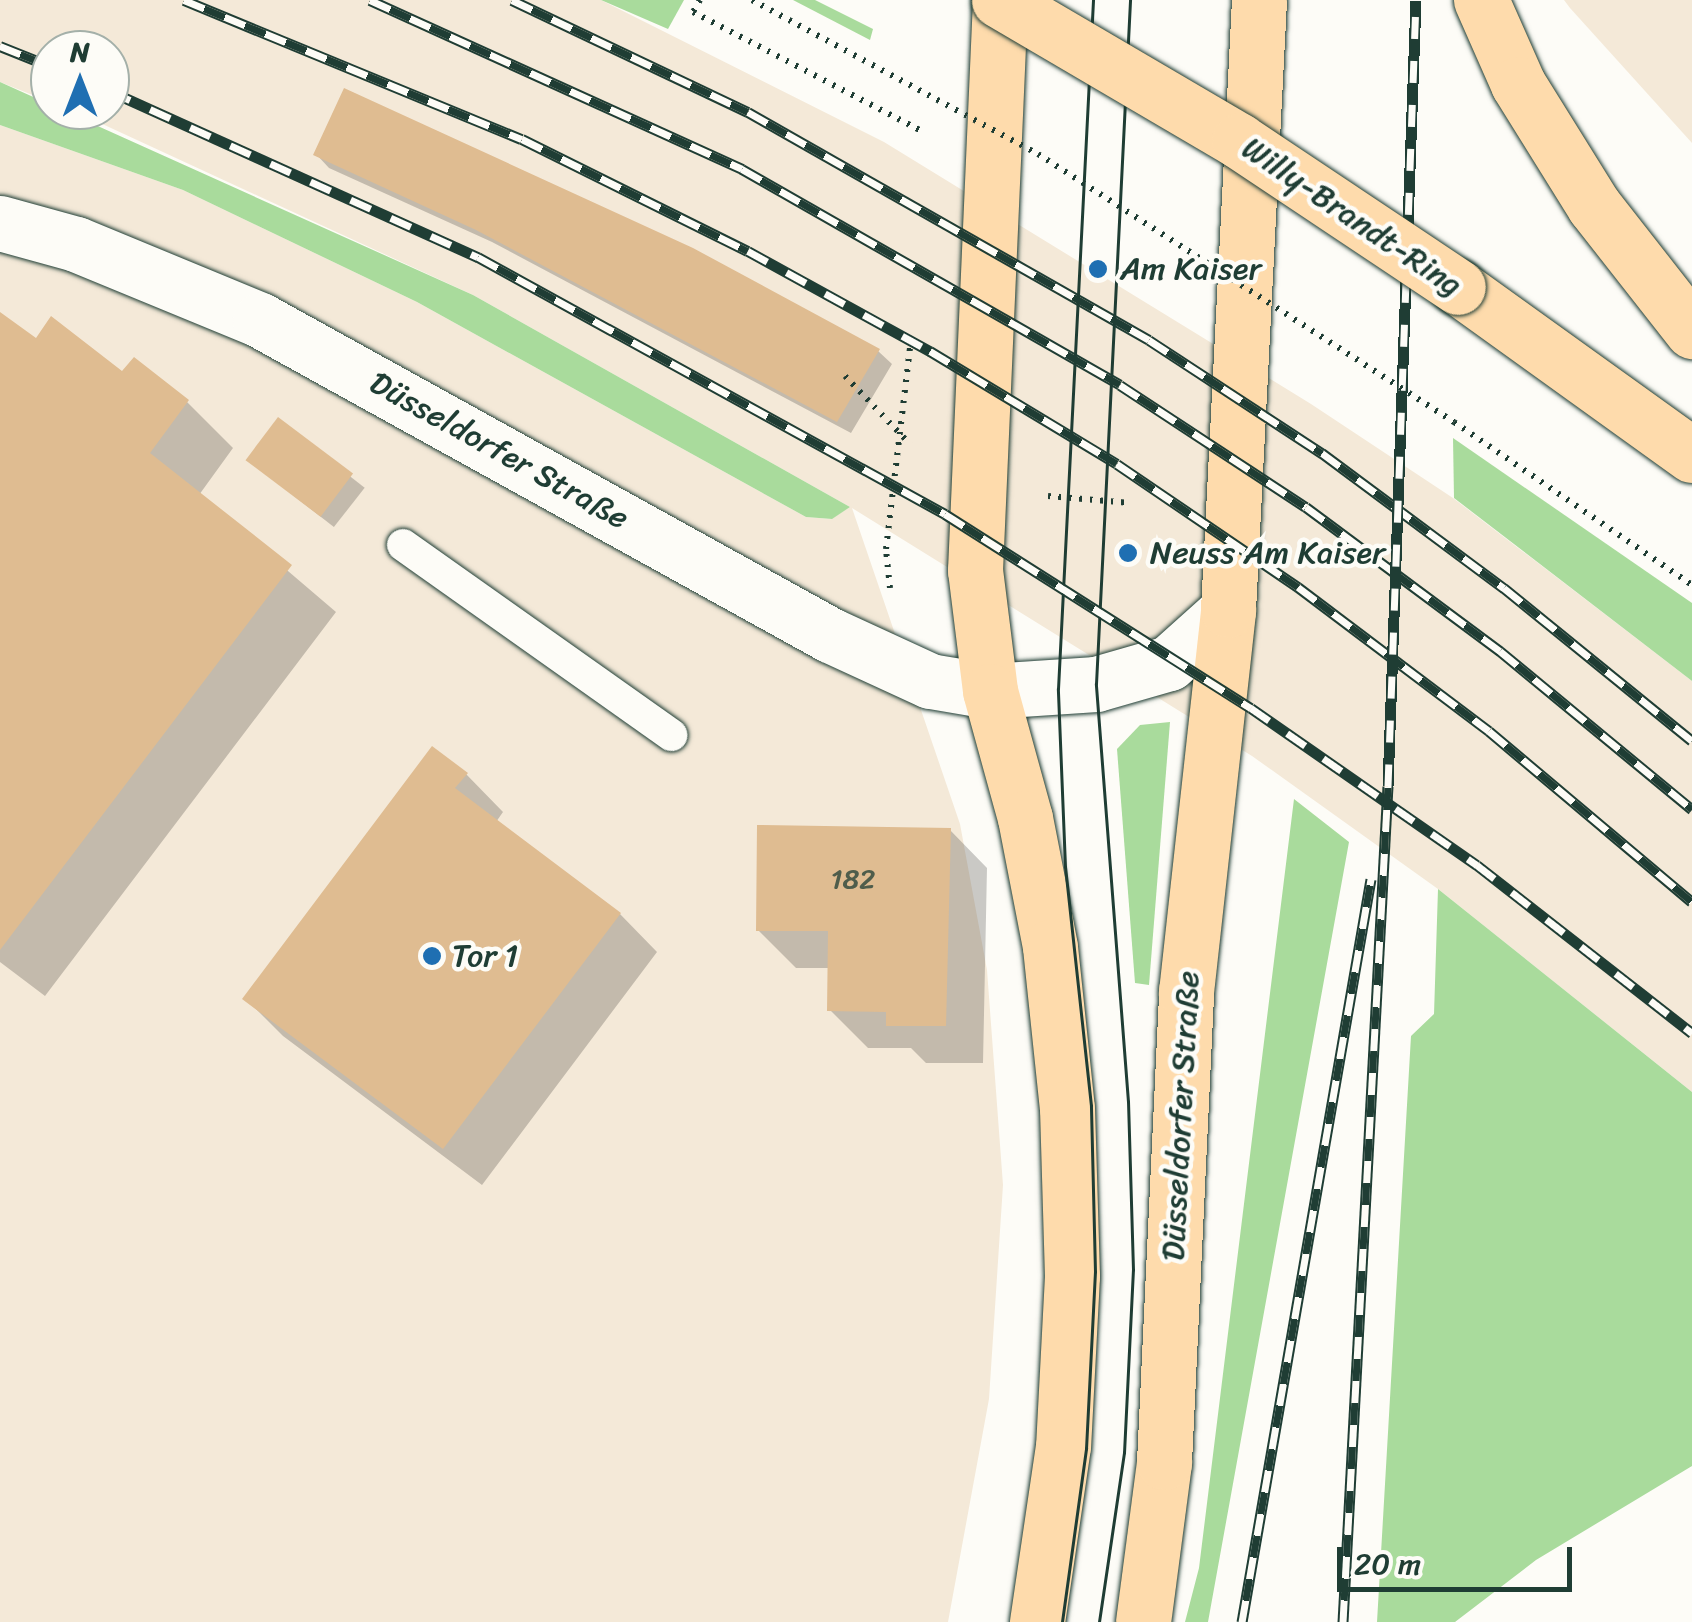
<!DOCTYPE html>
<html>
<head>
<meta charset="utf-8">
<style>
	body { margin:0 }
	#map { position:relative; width:1692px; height:1622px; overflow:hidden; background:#fdfcf7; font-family:Sriracha,sans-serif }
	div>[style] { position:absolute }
	.built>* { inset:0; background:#f4e9d8 }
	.green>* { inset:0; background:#a9db9c }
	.shadow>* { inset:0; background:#0003; transform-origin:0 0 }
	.building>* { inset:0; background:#dfbc91; transform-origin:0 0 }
	.path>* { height:6px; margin-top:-3px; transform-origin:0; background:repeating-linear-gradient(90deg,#1f3d34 0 2.5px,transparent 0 10.5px) }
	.roads { filter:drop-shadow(0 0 2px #1f3d34) drop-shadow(0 0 2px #1f3d34) }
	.service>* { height:32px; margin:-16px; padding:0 16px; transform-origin:16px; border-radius:16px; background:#fdfcf7 }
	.minor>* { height:55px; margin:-27.5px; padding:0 27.5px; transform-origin:27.5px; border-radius:27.5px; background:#fdfcf7 }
	.primary>* { height:55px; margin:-27.5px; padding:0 27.5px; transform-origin:27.5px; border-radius:27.5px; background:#fedbac }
	.tram>* { height:2.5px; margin:-1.25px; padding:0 1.25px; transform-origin:1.25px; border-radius:1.25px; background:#1f3d34 }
	.rail>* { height:11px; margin-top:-5.5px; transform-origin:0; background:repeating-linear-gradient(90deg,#fdfcf7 0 22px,#1f3d34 0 44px); box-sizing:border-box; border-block:2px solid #1f3d34 }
	.path-bridge>* { height:6px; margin-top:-3px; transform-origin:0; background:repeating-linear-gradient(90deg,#1f3d34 0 2.5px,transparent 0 10.5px) }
	.bridges { filter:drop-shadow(0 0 2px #1f3d34) drop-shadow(0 0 2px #1f3d34) }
	.primary-bridge>* { height:55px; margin:-27.5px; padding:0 27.5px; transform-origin:27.5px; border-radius:27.5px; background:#fedbac }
	.dots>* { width:28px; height:28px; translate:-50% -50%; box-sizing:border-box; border:5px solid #fdfcf7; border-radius:50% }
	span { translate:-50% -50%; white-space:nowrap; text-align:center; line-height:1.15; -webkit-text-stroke:9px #fdfcf7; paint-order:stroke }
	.number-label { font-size:28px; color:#4f5d4b }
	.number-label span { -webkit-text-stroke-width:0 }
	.street-label { font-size:32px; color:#1f3d34 }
	.poi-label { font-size:32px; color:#1f3d34 }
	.left { translate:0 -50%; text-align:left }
	.north { position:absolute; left:30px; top:30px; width:100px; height:100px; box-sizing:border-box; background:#fdfcf7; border:2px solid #a4b0a9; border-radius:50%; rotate:0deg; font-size:28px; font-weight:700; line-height:40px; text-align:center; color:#1f3d34 }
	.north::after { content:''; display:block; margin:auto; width:35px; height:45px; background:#1f6fb2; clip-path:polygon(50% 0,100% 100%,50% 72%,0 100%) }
	.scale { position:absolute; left:1337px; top:1547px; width:235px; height:45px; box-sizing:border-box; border:5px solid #1f3d34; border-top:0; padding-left:12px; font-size:30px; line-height:35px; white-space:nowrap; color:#1f3d34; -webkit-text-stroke:8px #fdfcf7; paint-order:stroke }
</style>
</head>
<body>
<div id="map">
	<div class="built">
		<div style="clip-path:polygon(0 0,601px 0,884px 142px,1311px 404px,1453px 498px,1692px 681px,1692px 1092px,1438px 889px,1252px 756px,852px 508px,960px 824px,987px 970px,1003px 1185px,989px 1399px,948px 1622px,0 1622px,0 125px,183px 190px,417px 302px,806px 517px,831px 519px,850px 507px,473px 295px,72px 110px,110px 110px,110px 50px,50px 50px,50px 102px,0 82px)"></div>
		<div style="clip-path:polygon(1564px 0,1692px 0,1692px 143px,1570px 8px)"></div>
	</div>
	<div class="green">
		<div style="clip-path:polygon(601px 0,684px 0,668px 29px)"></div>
		<div style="clip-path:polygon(793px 0,815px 0,873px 29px,870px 40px)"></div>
		<div style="clip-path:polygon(0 82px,473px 295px,850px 507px,832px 519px,806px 517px,417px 302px,183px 190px,0 125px)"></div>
		<div style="clip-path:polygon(1453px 438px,1692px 603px,1692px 681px,1454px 498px)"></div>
		<div style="clip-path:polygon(1170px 722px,1149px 985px,1135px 983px,1117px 749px,1140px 725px)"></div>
		<div style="clip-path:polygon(1294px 799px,1349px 842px,1208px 1622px,1185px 1622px,1199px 1568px)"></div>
		<div style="clip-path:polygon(1438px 889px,1692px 1092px,1692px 1466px,1536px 1560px,1455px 1622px,1377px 1622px,1411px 1036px,1434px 1014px)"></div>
	</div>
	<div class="shadow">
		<div style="clip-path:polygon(316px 154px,878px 351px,892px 364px,851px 433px,492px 242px,329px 168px)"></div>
		<div style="clip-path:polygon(0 315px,37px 342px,187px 402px,233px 448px,199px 495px,336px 612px,45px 996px,0 962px)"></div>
		<div style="left:278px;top:420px;width:110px;height:50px;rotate:38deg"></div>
		<div style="clip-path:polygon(466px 774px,503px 812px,496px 822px,620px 914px,657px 952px,482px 1185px,283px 1036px,246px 999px)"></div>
		<div style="clip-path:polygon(950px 830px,987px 868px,983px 1063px,926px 1063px,911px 1048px,868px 1048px,830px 1010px,830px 968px,796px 968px,758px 930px)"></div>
	</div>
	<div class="building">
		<div style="clip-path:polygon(344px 88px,693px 248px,880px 349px,837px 422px,476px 230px,313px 155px)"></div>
		<div style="clip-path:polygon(0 312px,36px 338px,51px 316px,122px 371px,134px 357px,189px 400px,150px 453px,292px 565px,0 950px)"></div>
		<div style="left:278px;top:417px;width:94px;height:54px;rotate:37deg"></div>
		<div style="clip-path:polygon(432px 746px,468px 773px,455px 788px,621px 913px,443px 1149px,242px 999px)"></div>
		<div style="clip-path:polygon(757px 825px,951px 828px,946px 1026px,886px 1026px,886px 1012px,827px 1011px,828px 931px,756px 931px)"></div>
	</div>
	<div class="path">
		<div style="left:700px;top:0;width:14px;rotate:120deg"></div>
		<div style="left:693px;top:12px;width:262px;rotate:27.5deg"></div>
		<div style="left:845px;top:376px;width:94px;rotate:46.3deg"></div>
		<div style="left:1454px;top:422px;width:288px;rotate:34.4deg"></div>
		<div style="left:1048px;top:496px;width:83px;rotate:4.8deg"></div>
		<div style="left:890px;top:588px;width:39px;rotate:-96deg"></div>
		<div style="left:886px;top:549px;width:203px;rotate:-83.2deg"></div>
	</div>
	<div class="roads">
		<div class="service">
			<div style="left:403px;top:545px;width:329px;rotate:35.3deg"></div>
		</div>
		<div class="minor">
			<div style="left:0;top:223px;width:79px;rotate:15.4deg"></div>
			<div style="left:76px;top:244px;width:199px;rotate:22.4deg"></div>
			<div style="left:260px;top:320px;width:651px;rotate:28.93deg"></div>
			<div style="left:830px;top:635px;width:110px;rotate:24.7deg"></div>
			<div style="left:930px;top:681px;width:61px;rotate:9.5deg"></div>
			<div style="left:990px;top:691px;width:106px;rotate:-3.8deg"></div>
			<div style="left:1096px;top:684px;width:76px;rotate:-16deg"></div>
			<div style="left:1169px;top:663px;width:79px;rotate:-41.9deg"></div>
		</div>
		<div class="primary">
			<div style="left:1000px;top:0;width:571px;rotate:92.51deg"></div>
			<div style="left:975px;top:570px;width:122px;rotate:82.9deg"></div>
			<div style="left:990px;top:691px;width:132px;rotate:74.6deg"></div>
			<div style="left:1025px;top:818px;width:131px;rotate:79deg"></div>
			<div style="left:1050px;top:947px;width:162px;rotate:84deg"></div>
			<div style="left:1067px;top:1108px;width:168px;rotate:88.3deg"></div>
			<div style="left:1072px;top:1276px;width:170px;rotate:93deg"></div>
			<div style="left:1063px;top:1446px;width:178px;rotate:98.4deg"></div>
			<div style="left:1481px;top:0;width:92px;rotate:66.2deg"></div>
			<div style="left:1518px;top:84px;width:144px;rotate:58.1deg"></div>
			<div style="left:1594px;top:206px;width:159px;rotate:51.9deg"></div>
			<div style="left:1458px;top:287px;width:288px;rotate:35.7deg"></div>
			<div style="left:1143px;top:1622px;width:161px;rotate:-82.5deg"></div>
			<div style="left:1164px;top:1462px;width:471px;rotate:-87.3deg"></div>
			<div style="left:1186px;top:992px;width:384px;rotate:-83.7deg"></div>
			<div style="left:1228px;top:610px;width:611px;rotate:-87.09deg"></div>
		</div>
	</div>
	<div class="tram">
		<div style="left:1062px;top:1622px;width:175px;rotate:-82.1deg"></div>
		<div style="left:1086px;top:1449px;width:177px;rotate:-87.1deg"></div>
		<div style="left:1095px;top:1272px;width:166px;rotate:-91.4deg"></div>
		<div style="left:1091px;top:1106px;width:240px;rotate:-96.2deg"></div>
		<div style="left:1065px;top:867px;width:178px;rotate:-92.3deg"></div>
		<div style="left:1058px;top:689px;width:690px;rotate:-87.09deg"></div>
		<div style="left:1099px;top:1622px;width:171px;rotate:-81.6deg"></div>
		<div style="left:1124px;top:1453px;width:183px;rotate:-87.2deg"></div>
		<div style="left:1133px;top:1270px;width:168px;rotate:-91.7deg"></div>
		<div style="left:1128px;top:1102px;width:419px;rotate:-94.4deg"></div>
		<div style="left:1096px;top:684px;width:685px;rotate:-87.15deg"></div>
	</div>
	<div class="rail">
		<div style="left:184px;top:0;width:365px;rotate:22.4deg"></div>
		<div style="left:522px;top:139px;width:252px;rotate:26.4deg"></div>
		<div style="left:748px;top:251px;width:208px;rotate:28.8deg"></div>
		<div style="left:930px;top:351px;width:218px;rotate:31.1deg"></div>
		<div style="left:1117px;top:464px;width:219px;rotate:34.2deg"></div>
		<div style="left:1298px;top:587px;width:239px;rotate:37deg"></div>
		<div style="left:1489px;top:731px;width:265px;rotate:40.1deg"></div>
		<div style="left:370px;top:0;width:409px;rotate:24.4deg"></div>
		<div style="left:742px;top:169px;width:435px;rotate:29.7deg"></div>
		<div style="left:1120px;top:385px;width:222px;rotate:33.3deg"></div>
		<div style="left:1306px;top:507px;width:242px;rotate:36.6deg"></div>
		<div style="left:1500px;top:651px;width:249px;rotate:39.5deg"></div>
		<div style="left:512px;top:0;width:261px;rotate:25.4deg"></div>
		<div style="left:748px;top:112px;width:461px;rotate:29.6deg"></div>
		<div style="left:1149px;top:340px;width:207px;rotate:33.2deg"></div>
		<div style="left:1322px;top:453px;width:227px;rotate:36.6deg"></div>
		<div style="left:1504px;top:588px;width:242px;rotate:39.1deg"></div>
		<div style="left:0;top:46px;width:54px;rotate:21.8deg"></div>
		<div style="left:110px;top:91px;width:404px;rotate:24.3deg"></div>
		<div style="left:478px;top:257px;width:533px;rotate:28.82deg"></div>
		<div style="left:945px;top:514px;width:362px;rotate:32.4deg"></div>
		<div style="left:1251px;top:708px;width:275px;rotate:34.8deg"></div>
		<div style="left:1477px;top:865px;width:273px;rotate:38deg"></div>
		<div style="left:1242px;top:1622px;width:754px;rotate:-80.15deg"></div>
		<div style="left:1343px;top:1622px;width:837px;rotate:-86.92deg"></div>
		<div style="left:1388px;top:786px;width:786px;rotate:-87.96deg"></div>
	</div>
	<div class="path-bridge">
		<div style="left:752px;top:0;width:325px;rotate:28.3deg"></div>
		<div style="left:1038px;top:154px;width:495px;rotate:32.8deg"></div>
	</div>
	<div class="bridges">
		<div class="primary-bridge">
			<div style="left:999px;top:0;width:278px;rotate:30.4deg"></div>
			<div style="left:1239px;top:141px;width:263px;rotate:33.7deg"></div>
		</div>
	</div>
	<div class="dots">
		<div style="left:1098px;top:269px;background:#1f6fb2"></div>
		<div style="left:1128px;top:553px;background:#1f6fb2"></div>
		<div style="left:432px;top:956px;background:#1f6fb2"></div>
	</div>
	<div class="number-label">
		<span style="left:853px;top:879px">182</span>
	</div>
	<div class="street-label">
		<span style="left:1352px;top:217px;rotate:34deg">Willy-Brandt-Ring</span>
		<span style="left:499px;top:451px;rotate:29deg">Düsseldorfer Straße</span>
		<span style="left:1181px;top:1116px;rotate:-87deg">Düsseldorfer Straße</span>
	</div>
	<div class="poi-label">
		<span class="left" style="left:1120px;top:269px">Am Kaiser</span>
		<span class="left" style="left:1150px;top:553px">Neuss Am Kaiser</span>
		<span class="left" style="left:452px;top:956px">Tor 1</span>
	</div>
	<div class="north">N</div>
	<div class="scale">20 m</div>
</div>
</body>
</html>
